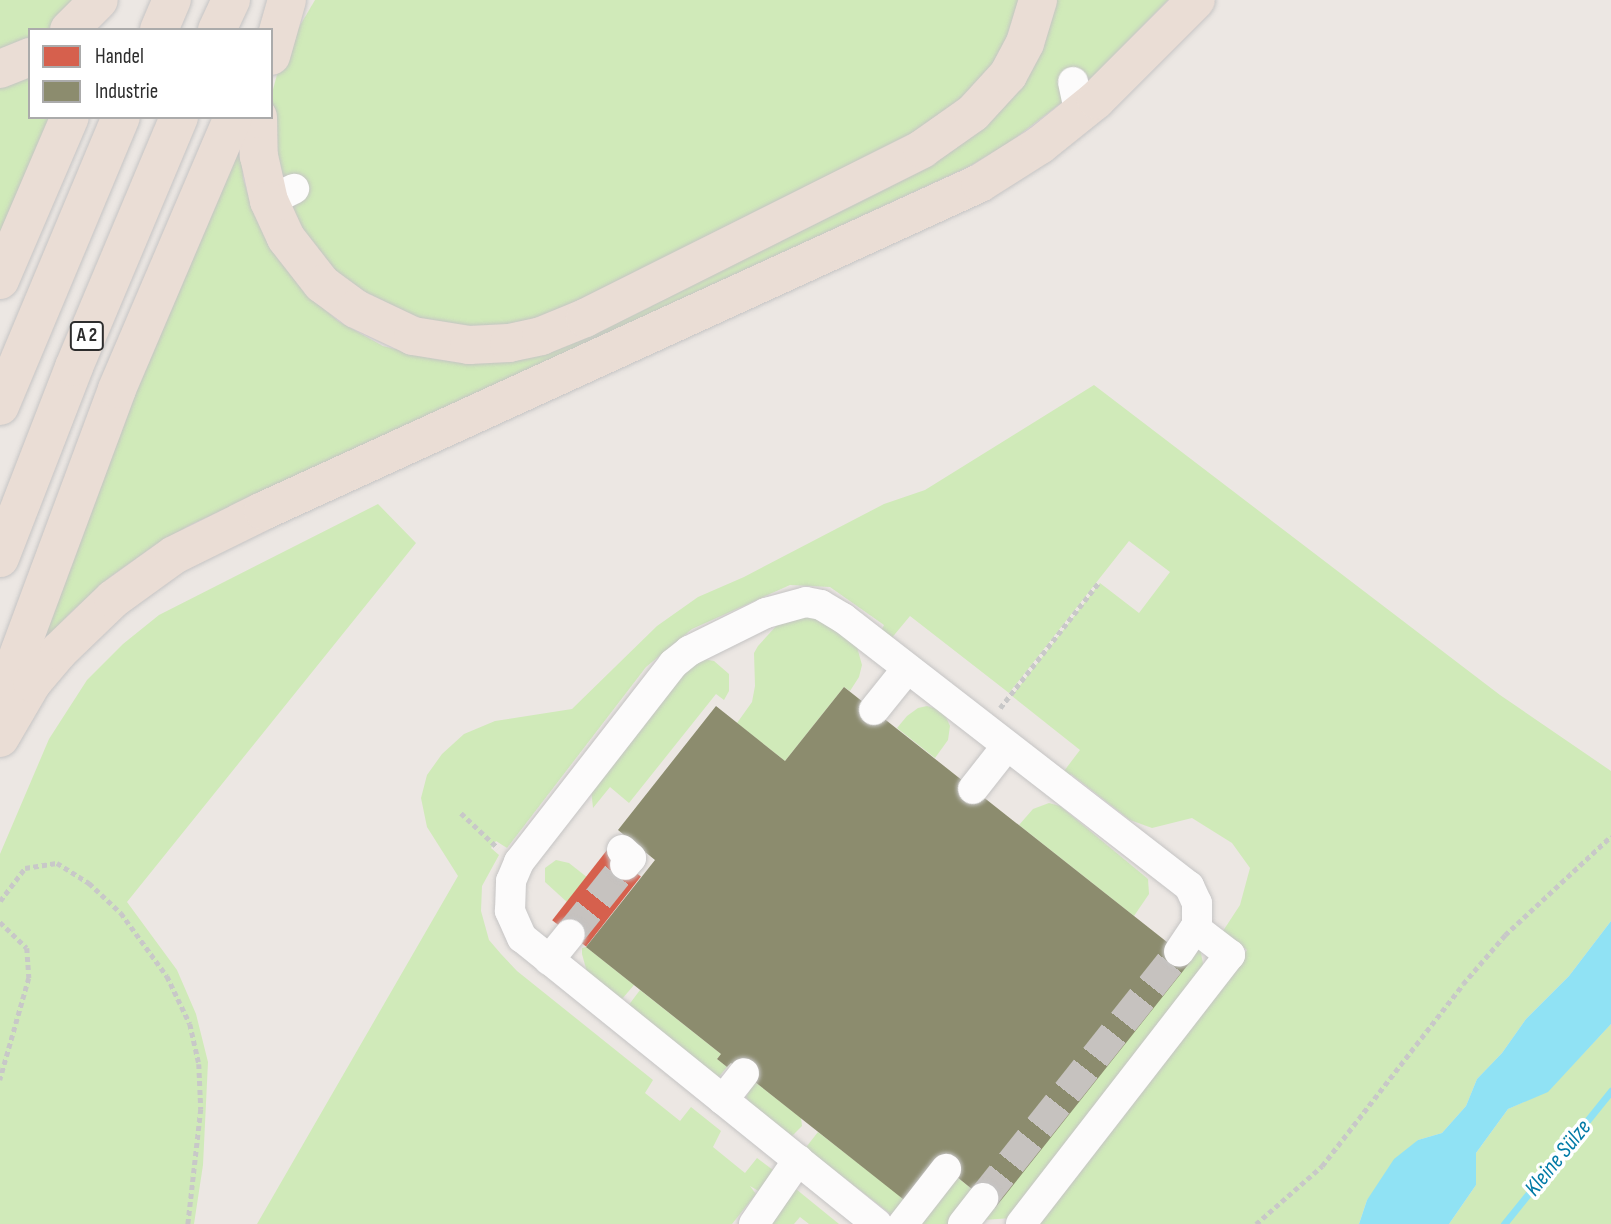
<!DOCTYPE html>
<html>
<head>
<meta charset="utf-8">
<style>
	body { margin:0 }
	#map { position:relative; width:1611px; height:1224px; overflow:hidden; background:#ece7e3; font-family:"Sofia Sans Condensed",sans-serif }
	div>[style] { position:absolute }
	.green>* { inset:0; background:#d0eab9; transform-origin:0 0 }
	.water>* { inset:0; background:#90e2f4 }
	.shops>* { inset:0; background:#d6604d; transform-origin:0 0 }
	.industry>* { inset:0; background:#8c8c6e }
	.stream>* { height:7px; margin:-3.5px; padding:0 3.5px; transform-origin:3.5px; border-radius:3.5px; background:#90e2f4 }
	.minor-tunnel>* { height:30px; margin-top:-15px; transform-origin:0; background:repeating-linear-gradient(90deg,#c6c2bf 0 30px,transparent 0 45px) }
	.path>* { height:4.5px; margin-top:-2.25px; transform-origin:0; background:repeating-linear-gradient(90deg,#c8c8c8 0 5px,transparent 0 8.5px) }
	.roads { filter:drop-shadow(0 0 2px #c5c4c4) drop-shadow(0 0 2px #c5c4c4) }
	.minor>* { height:30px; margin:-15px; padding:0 15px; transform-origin:15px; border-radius:15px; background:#fcfbfb }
	.highway>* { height:38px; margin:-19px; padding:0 19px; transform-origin:19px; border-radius:19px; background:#eaddd5 }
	span { translate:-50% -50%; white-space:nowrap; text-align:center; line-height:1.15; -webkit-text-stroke:7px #fff; paint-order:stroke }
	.shield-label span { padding:2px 5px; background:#fff; border:2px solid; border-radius:5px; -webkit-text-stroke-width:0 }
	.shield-label { font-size:19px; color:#2d2d2d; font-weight:700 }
	.water-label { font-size:23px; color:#017aa6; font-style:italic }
	.legend { position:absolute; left:28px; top:28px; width:245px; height:91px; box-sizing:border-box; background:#fff; border:2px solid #ababab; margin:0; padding:9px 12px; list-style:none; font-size:21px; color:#2d2d2d }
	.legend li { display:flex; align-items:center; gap:14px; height:35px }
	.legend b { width:35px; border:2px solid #ababab }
</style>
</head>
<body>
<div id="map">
	<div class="green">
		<div style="clip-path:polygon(0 0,80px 0,47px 30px,30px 30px,30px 42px,0 56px)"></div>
		<div style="clip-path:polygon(315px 0,1025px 0,1001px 58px,941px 121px,535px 322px,442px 330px,333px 276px,284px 203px,271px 97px,282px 56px)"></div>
		<div style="clip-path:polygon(1054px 0,1168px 0,1087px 83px,1009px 143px,968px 167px,190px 525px,151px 548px,110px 577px,69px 614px,34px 654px,112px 447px,241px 132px,243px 178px,252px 208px,278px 259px,305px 292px,338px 321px,383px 346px,435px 359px,467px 362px,906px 176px)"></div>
		<div style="clip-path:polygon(30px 75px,30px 117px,55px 117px,0 248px,0 87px)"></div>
		<div style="clip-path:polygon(1094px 385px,1500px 695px,1611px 771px,1611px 921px,1569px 976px,1526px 1019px,1502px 1053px,1477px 1079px,1466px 1106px,1442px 1133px,1418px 1140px,1367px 1200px,1359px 1224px,1034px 1224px,1247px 950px,1223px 931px,1240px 905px,1250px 868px,1232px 843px,1192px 818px,1152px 828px,1130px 820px,1071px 774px,1067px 780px,1061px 775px,1080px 750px,1012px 696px,1100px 583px,1139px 613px,1170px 572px,1129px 541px,1009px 693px,910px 616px,890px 640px,880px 633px,884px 625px,830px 587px,790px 585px,692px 629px,646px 667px,507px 848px,496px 841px,491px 848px,499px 855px,482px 886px,481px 911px,489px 940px,501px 954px,517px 971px,653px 1080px,645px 1093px,680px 1121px,691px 1107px,721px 1131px,713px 1147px,745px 1173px,757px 1158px,777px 1173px,762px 1193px,750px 1186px,756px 1194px,732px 1224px,257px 1224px,458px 876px,427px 827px,421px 798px,427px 775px,442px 754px,464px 734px,495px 721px,572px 709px,657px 626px,698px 597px,744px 577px,884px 504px,925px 490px)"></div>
		<div style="clip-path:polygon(378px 504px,416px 543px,127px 902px,177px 970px,196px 1014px,208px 1062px,203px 1165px,194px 1224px,0 1224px,0 854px,49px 739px,87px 680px,123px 644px,159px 615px)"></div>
		<div style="clip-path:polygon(806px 616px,824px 620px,857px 647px,862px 665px,859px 677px,850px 691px,844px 687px,785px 761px,737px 723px,752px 702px,755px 686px,754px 653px,758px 646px,778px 624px)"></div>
		<div style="clip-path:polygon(703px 659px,714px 661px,729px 674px,729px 691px,724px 700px,716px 694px,629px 803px,610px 787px,593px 808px,591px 789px,687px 668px)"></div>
		<div style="clip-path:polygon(927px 706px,937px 709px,946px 717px,950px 726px,948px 740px,935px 758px,897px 728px,907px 716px,918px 708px)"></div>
		<div style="clip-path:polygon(1049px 803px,1060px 806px,1148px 879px,1149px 894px,1134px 916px,1019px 825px,1033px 809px)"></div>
		<div style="clip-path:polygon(556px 860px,569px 863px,588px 878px,568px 903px,545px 882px,545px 868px)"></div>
		<div style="clip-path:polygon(586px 947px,634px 985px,622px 999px,587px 972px,582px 954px,582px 948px)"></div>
		<div style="clip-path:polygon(1200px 948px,1205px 974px,1012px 1218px,983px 1220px)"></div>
		<div style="clip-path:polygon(640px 990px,721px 1054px,717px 1059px,727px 1067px,718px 1078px,628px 1006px)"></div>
		<div style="clip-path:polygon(1611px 1024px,1611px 1224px,1449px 1224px,1476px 1185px,1476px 1153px,1508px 1109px,1548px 1091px)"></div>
		<div style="clip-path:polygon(755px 1082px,801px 1118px,802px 1126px,792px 1136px,749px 1102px,746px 1097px)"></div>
		<div style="left:818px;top:1132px;width:115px;height:20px;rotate:38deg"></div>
		<div style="clip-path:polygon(952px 1173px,974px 1191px,949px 1224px,912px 1224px)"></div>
		<div style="clip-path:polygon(791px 1185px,839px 1224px,809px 1224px,800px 1217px,794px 1224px,767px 1224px)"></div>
	</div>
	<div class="water">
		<div style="clip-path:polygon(1611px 921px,1611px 1024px,1548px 1092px,1508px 1109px,1476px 1153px,1476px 1185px,1449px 1224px,1359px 1224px,1367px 1200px,1394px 1159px,1418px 1140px,1442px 1133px,1466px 1106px,1477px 1079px,1502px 1053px,1526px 1019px,1569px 976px)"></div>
	</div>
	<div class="shops">
		<div style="left:607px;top:850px;width:43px;height:89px;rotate:38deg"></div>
	</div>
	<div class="industry">
		<div style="clip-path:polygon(844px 687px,1191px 961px,995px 1208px,940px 1163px,908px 1203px,731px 1063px,727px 1067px,717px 1059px,721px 1054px,586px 947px,655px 860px,618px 830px,716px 706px,785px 761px)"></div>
	</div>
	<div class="stream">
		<div style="left:1504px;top:1224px;width:171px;rotate:-51.2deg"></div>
	</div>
	<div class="minor-tunnel">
		<div style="left:570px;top:934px;width:88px;rotate:-51.4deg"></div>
		<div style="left:983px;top:1198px;width:315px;rotate:-51.5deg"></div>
	</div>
	<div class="path">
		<div style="left:1000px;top:708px;width:160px;rotate:-51.8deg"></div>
		<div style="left:461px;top:813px;width:51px;rotate:43.4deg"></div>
		<div style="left:0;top:901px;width:41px;rotate:-52.9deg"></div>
		<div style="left:25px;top:868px;width:32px;rotate:-9deg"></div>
		<div style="left:57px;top:863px;width:38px;rotate:32deg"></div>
		<div style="left:89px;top:883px;width:44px;rotate:43.2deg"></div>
		<div style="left:121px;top:913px;width:78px;rotate:53.9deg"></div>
		<div style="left:167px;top:976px;width:53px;rotate:64.4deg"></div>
		<div style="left:190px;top:1024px;width:41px;rotate:77.3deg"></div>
		<div style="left:199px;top:1064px;width:45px;rotate:87.5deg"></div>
		<div style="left:201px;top:1109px;width:116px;rotate:96.4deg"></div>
		<div style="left:0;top:922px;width:37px;rotate:44deg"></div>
		<div style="left:27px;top:948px;width:30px;rotate:86deg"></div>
		<div style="left:29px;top:978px;width:106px;rotate:105.9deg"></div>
		<div style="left:1256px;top:1224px;width:88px;rotate:-41.3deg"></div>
		<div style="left:1322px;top:1166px;width:230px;rotate:-52.2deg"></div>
		<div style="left:1463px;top:984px;width:65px;rotate:-49.4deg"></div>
		<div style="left:1505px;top:935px;width:145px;rotate:-43deg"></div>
	</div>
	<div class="roads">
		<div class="minor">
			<div style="left:1073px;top:82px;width:33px;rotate:78deg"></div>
			<div style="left:269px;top:201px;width:28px;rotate:-26deg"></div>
			<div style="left:874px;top:710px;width:53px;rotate:-51.2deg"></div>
			<div style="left:973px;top:789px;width:53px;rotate:-51.8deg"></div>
			<div style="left:622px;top:850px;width:12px;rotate:42deg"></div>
			<div style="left:631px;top:858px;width:9px;rotate:131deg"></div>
			<div style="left:549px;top:960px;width:33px;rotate:-51deg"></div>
			<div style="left:723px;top:1100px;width:34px;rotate:-52deg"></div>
			<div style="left:754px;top:1224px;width:78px;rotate:-55.5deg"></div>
			<div style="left:877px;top:1224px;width:456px;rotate:-141.1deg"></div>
			<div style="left:522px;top:938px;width:30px;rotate:-114deg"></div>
			<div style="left:510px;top:911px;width:30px;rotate:-88deg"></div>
			<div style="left:511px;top:881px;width:21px;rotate:-67deg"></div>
			<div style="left:519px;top:862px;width:251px;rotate:-52.1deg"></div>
			<div style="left:673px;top:664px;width:21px;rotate:-39deg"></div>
			<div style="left:689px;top:651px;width:86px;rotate:-26.3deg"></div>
			<div style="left:766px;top:613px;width:41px;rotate:-15.4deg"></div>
			<div style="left:806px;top:602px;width:15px;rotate:11deg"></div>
			<div style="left:821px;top:605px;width:26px;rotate:31deg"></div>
			<div style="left:843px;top:618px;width:438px;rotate:37.8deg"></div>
			<div style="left:1189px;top:886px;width:19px;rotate:65deg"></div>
			<div style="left:1197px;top:903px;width:22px;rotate:90deg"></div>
			<div style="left:1197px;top:925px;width:32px;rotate:124deg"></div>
			<div style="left:903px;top:1224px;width:70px;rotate:-52deg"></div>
			<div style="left:963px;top:1224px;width:33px;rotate:-52deg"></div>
			<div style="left:1021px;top:1224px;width:341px;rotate:-52.2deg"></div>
			<div style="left:1230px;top:955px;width:44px;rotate:-142.4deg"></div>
		</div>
		<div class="highway">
			<div style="left:69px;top:30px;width:42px;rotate:-45deg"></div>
			<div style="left:159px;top:30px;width:33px;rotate:-67deg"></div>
			<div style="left:217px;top:30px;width:33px;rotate:-65deg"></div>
			<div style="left:271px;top:56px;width:58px;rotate:-74.1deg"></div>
			<div style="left:0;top:69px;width:32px;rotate:-22deg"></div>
			<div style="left:258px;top:117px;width:39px;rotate:89deg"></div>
			<div style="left:259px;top:156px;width:46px;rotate:77.5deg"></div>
			<div style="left:269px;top:201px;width:41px;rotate:65.3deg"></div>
			<div style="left:286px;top:238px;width:58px;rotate:52deg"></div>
			<div style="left:322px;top:284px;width:42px;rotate:36.3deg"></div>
			<div style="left:356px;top:309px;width:63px;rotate:25.3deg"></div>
			<div style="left:413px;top:336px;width:57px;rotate:9.1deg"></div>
			<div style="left:469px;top:345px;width:40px;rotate:-2.9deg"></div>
			<div style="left:509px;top:343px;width:33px;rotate:-12deg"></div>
			<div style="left:541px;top:336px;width:48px;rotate:-22.2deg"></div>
			<div style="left:585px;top:318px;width:377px;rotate:-26.6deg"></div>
			<div style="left:922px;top:149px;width:62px;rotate:-35.2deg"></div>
			<div style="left:973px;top:113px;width:52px;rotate:-47.4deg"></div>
			<div style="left:1008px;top:75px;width:36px;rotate:-62deg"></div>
			<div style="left:1025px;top:43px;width:45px;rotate:-73.2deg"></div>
			<div style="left:0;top:280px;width:177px;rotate:-66.8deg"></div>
			<div style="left:0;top:406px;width:313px;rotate:-67.3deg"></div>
			<div style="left:0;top:558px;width:205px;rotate:-68.8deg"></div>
			<div style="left:74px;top:367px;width:271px;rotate:-67.2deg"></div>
			<div style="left:0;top:704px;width:336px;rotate:-69.6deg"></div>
			<div style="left:117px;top:389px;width:296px;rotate:-66.9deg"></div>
			<div style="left:0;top:738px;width:64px;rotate:-59.8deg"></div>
			<div style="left:32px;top:683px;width:42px;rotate:-49.8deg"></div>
			<div style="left:59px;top:651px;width:75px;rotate:-43.9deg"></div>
			<div style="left:113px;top:599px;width:75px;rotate:-35.8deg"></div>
			<div style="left:174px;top:555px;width:99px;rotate:-26.3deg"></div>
			<div style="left:263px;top:511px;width:788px;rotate:-24.58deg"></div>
			<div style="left:980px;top:183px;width:71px;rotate:-32.3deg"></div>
			<div style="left:1040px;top:145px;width:72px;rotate:-38.8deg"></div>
			<div style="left:1096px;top:100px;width:141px;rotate:-45deg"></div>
		</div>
	</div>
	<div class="shield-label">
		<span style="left:87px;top:336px">A 2</span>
	</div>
	<div class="water-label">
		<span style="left:1558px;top:1158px;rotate:-51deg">Kleine Sülze</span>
	</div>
	<ul class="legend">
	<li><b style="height:19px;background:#d6604d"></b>Handel</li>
	<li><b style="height:19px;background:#8c8c6e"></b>Industrie</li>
	</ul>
</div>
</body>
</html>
